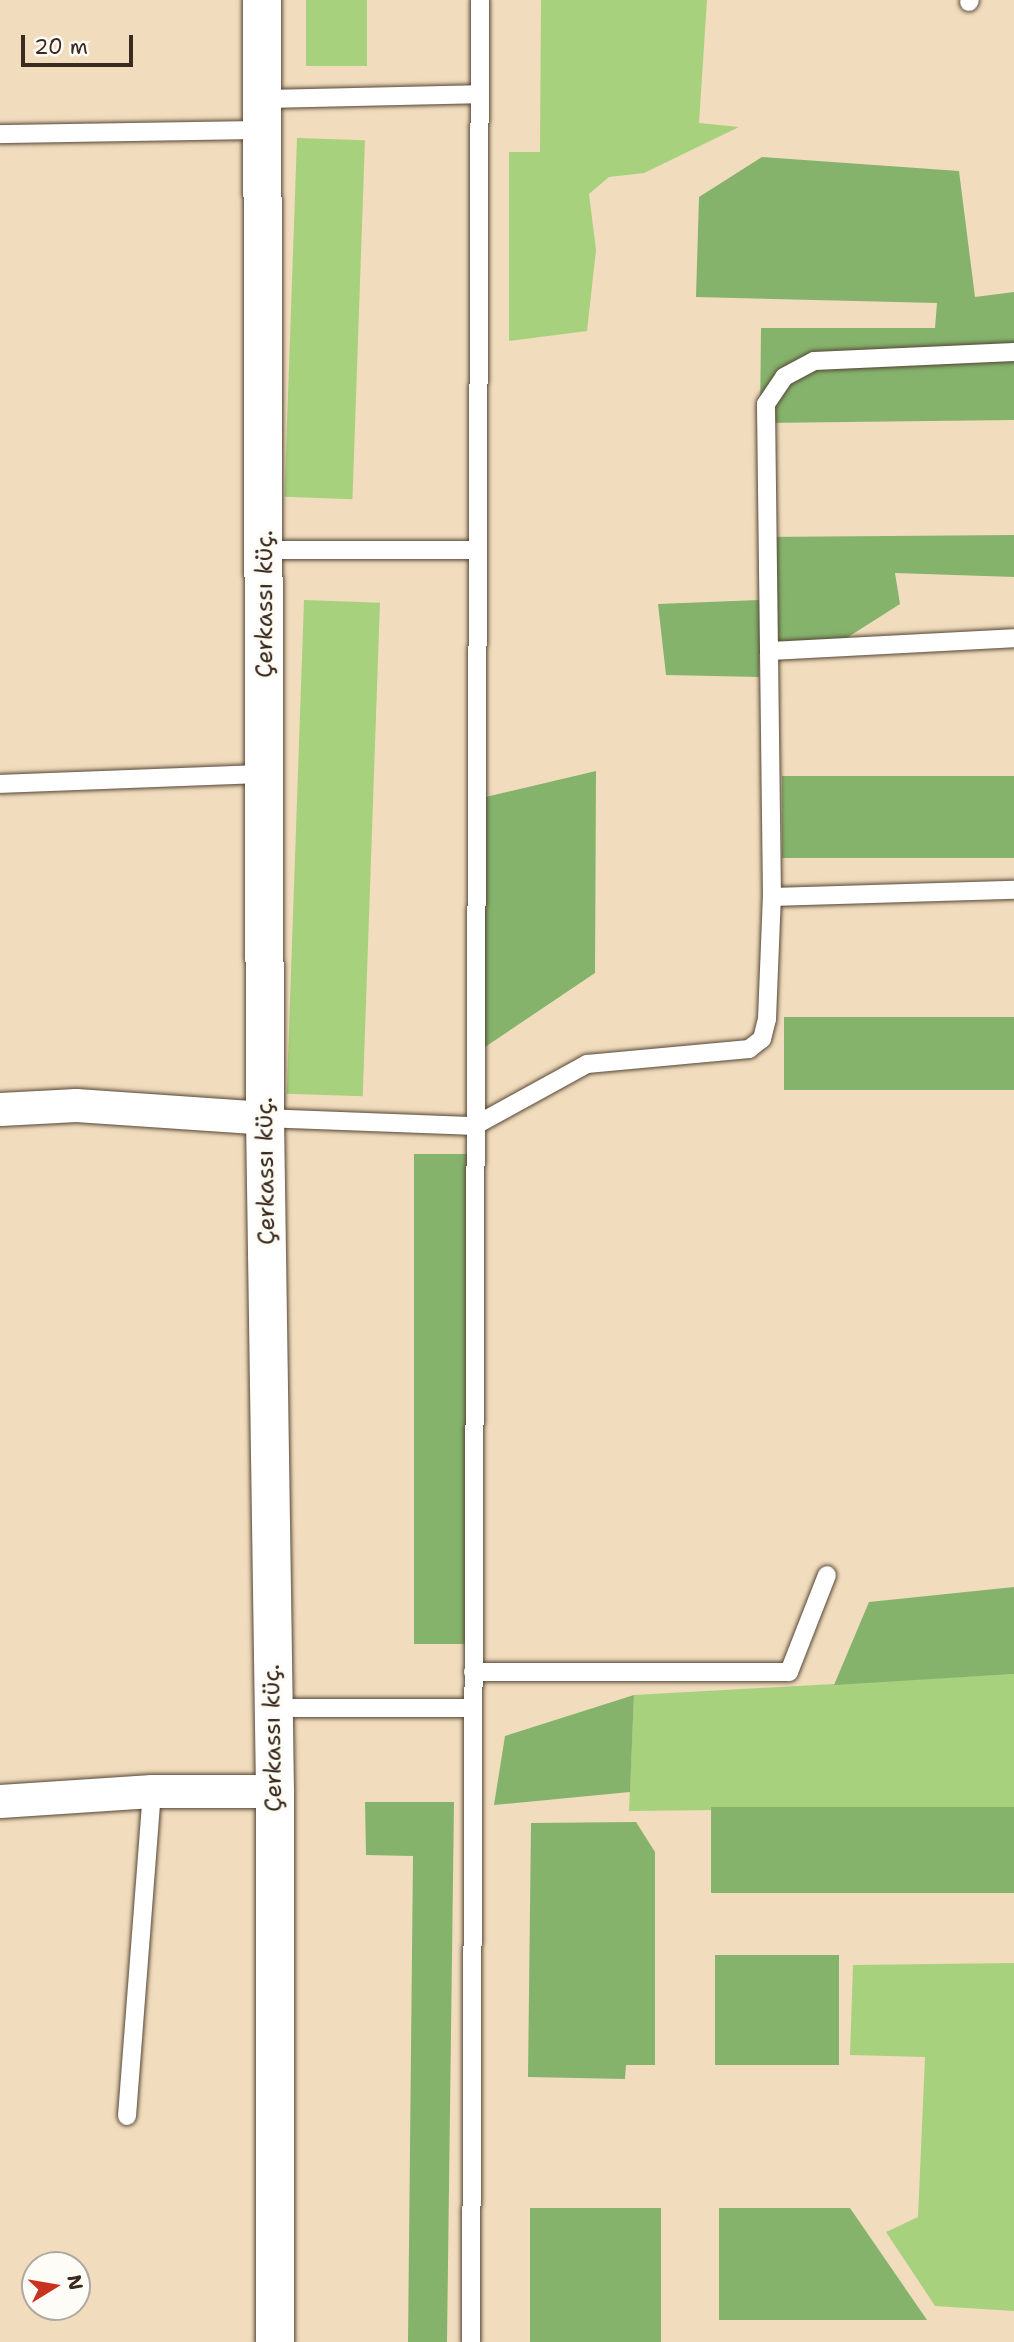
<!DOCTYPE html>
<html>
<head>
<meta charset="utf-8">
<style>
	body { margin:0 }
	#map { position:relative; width:1014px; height:2342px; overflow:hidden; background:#f1ddbd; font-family:"Shantell Sans",sans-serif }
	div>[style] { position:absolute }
	.green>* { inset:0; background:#a7d17d; transform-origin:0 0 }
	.forest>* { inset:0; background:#85b36c; transform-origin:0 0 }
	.roads { filter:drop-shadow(0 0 2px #564536) drop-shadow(0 0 2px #564536) }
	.service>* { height:18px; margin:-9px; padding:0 9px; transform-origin:9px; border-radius:9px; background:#fff }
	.minor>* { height:33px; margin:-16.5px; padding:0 16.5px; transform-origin:16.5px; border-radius:16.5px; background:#fff }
	.tertiary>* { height:38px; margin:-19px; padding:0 19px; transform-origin:19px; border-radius:19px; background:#fff }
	span { translate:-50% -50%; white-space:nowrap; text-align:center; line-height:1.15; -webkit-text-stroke:7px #fdfcf7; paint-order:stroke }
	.street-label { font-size:24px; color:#3b2a1e }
	.north { position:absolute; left:21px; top:2251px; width:70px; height:70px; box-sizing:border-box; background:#fdfcf7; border:2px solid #afa8a0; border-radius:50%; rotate:79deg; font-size:19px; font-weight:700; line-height:28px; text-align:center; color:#3b2a1e }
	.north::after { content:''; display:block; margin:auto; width:24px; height:32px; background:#c8321e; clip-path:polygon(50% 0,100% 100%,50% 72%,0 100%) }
	.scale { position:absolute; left:21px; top:35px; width:112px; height:32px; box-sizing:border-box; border:4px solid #3b2a1e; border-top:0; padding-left:9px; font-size:21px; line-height:24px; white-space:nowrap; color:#3b2a1e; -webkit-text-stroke:5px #fdfcf7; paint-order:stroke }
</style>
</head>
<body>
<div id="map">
	<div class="green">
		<div style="left:306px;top:0;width:61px;height:66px"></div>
		<div style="clip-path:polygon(541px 0,707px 0,699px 123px,739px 127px,644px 173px,609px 177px,589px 194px,596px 250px,587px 331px,509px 341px,509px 152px,540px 152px)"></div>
		<div style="left:297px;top:138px;width:68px;height:359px;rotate:2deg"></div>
		<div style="left:304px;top:600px;width:76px;height:494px;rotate:2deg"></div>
		<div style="clip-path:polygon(1014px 1674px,1014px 1807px,629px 1811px,634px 1695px)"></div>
		<div style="clip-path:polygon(1014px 1963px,1014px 2311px,935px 2306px,886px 2232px,918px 2217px,925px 2057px,850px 2055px,853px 1965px)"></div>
	</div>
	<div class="forest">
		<div style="clip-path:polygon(762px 157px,959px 171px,975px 297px,1014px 292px,1014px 420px,760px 423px,761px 328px,935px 328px,937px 303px,696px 297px,699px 197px)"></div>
		<div style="clip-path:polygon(1014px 535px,1014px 577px,895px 573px,900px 604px,823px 653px,759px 654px,759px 677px,666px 675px,658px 604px,759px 600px,760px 537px)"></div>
		<div style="clip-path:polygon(596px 771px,595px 973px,476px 1053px,477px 799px)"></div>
		<div style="left:1014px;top:776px;width:82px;height:232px;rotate:90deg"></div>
		<div style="left:784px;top:1017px;width:230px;height:73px"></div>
		<div style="left:476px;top:1154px;width:490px;height:62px;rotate:90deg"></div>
		<div style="clip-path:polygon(1014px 1587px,1014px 1674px,834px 1685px,869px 1602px)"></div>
		<div style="clip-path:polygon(634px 1695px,630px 1792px,494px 1805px,505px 1736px)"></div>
		<div style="clip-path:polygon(365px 1802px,454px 1802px,447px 2342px,408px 2342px,413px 1856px,366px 1855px)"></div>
		<div style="left:1014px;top:1807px;width:86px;height:303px;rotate:90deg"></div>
		<div style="clip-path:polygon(636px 1822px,655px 1852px,655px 2065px,626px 2065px,625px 2079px,528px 2077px,531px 1823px)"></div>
		<div style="left:715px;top:1955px;width:124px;height:110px"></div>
		<div style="left:530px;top:2208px;width:131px;height:134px"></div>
		<div style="clip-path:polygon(719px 2208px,850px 2208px,927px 2320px,719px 2320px)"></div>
	</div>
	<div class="roads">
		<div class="service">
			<div style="left:969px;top:2px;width:2px;rotate:-63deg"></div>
			<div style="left:264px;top:99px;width:215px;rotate:-1.3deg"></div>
			<div style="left:0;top:134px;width:263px;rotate:-0.9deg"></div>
			<div style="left:265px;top:550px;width:212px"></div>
			<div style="left:770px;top:651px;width:244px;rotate:-3deg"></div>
			<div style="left:0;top:784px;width:265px;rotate:-2.2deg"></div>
			<div style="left:772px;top:897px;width:242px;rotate:-1.7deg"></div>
			<div style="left:265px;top:1118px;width:209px;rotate:2.2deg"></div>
			<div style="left:474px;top:1126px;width:129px;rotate:-28.8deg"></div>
			<div style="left:587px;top:1064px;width:163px;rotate:-5.3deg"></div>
			<div style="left:749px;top:1049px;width:16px;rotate:-38deg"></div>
			<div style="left:762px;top:1039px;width:21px;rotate:-76deg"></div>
			<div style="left:767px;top:1019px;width:122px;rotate:-87.7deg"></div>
			<div style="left:772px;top:897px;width:493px;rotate:-90.7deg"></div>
			<div style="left:766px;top:404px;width:32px;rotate:-56deg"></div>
			<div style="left:784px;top:377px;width:34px;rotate:-28deg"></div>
			<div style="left:814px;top:361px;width:200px;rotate:-2.6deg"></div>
			<div style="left:473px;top:1672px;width:316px"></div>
			<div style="left:789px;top:1672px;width:104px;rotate:-68.6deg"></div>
			<div style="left:273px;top:1708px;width:200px"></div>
			<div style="left:127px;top:2116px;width:326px;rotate:-85.6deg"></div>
			<div style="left:471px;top:2342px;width:2342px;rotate:-89.78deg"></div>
		</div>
		<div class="minor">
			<div style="left:0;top:1109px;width:76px;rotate:-3deg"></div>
			<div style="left:76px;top:1105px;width:189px;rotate:3.9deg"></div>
			<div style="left:0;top:1801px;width:152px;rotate:-3.8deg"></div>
			<div style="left:152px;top:1791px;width:123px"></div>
		</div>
		<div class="tertiary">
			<div style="left:262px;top:0;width:1118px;rotate:89.85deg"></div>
			<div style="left:265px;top:1118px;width:673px;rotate:89.15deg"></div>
			<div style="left:275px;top:1791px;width:551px;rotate:90deg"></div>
		</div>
	</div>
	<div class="street-label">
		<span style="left:265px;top:604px;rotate:-90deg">Çerkassı küç.</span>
		<span style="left:266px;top:1171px;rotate:-91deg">Çerkassı küç.</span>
		<span style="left:273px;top:1738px;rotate:-91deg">Çerkassı küç.</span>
	</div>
	<div class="north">N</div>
	<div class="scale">20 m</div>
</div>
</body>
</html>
